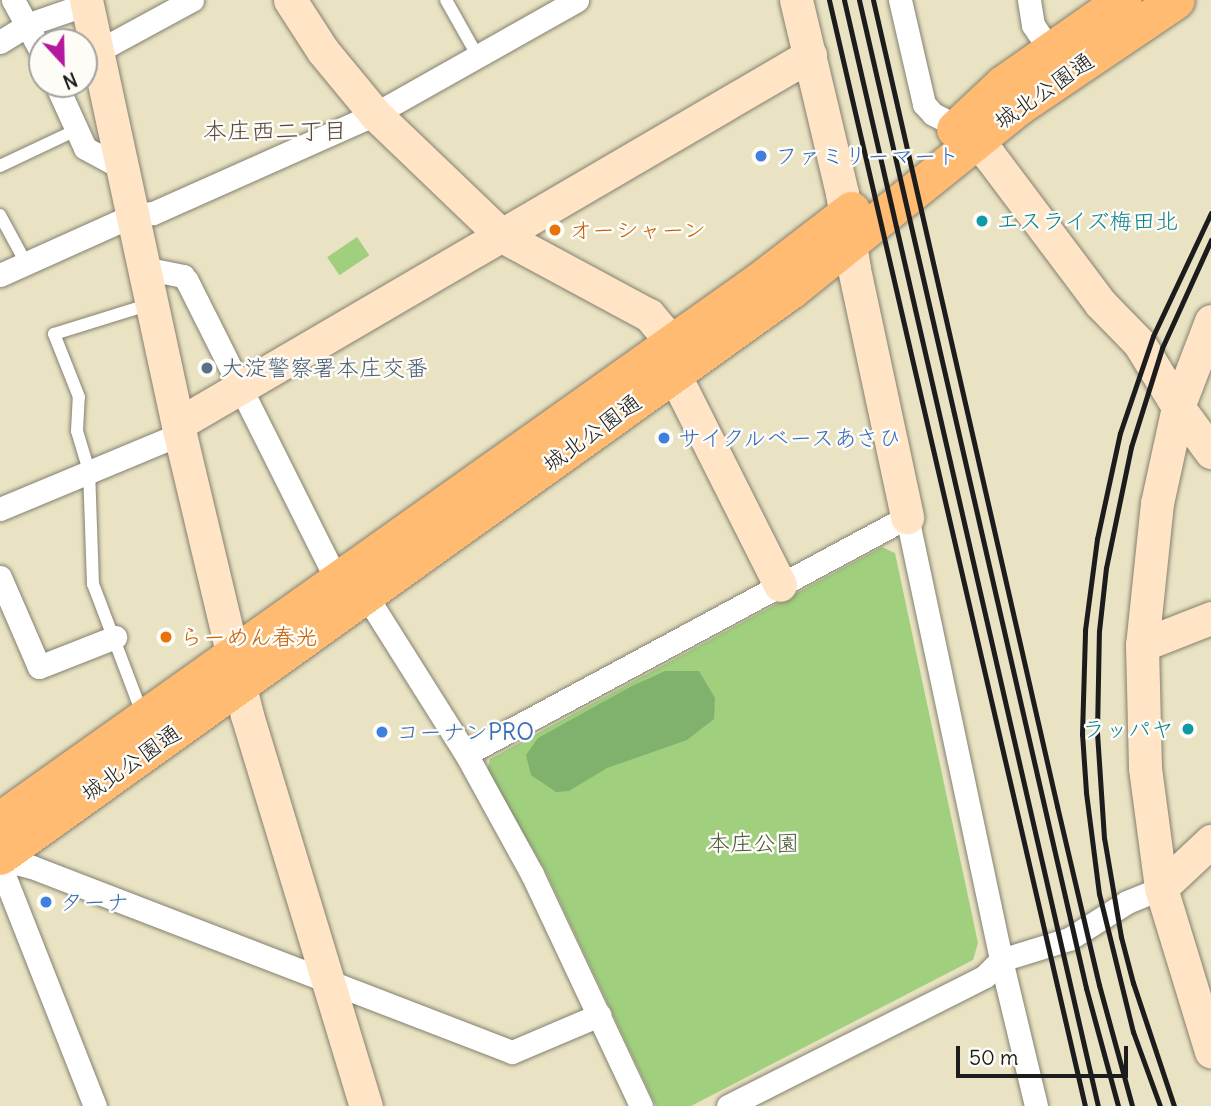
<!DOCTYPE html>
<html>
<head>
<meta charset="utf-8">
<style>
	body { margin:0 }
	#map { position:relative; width:1211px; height:1106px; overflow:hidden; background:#eae3c3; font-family:Delius,"Klee One",sans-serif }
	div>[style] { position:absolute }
	.green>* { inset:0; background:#a0cf7e; transform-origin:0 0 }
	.forest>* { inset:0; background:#80b26d }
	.roads { filter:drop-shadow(0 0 2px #838070) drop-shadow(0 0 2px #838070) }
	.lane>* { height:12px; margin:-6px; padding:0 6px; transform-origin:6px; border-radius:6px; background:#fff }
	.street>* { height:23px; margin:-11.5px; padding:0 11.5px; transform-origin:11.5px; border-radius:11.5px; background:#fff }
	.secondary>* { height:33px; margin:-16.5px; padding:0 16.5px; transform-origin:16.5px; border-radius:16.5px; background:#ffe4c6 }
	.primary>* { height:37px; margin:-18.5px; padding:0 18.5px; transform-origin:18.5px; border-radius:18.5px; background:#febb71 }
	.rail>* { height:5px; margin:-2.5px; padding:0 2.5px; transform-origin:2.5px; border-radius:2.5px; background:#1c1c1c }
	.dots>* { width:19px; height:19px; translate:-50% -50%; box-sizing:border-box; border:4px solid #fdfcf7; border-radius:50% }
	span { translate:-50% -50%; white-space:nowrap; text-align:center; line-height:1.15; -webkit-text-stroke:5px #fdfcf7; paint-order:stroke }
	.street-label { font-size:23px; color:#1c1c1c }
	.shop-label { font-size:23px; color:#366cbe }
	.left { translate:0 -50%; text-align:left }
	.culture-label { font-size:23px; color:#0d838f }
	.right { translate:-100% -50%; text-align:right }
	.food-label { font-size:23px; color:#c56008 }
	.service-label { font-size:23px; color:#4e5e75 }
	.park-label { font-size:23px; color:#4a5b3e }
	.neighbourhood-label { font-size:24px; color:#5a4744 }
	.north { position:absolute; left:28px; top:28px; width:70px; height:70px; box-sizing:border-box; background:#fdfcf7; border:2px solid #a3a29f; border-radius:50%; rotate:158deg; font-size:19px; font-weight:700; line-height:28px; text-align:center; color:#1c1c1c }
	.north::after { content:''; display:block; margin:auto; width:24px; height:32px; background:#b5179e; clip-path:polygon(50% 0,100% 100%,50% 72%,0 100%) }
	.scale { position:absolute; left:956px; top:1046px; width:172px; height:32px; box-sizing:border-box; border:4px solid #1c1c1c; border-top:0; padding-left:9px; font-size:21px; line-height:24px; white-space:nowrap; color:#1c1c1c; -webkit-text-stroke:5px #fdfcf7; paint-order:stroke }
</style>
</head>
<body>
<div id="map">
	<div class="green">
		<div style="left:357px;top:237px;width:22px;height:36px;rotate:56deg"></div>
		<div style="clip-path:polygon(882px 547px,895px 553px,978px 943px,973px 960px,691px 1106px,656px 1106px,545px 870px,487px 771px,490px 759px)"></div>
	</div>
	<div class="forest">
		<div style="clip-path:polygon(665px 671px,699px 671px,715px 698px,714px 719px,687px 740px,607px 768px,569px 791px,556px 792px,531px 775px,526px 755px,538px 738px,630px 687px)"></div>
	</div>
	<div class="roads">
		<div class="lane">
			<div style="left:446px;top:0;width:63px;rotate:60.6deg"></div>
			<div style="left:0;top:166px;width:84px;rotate:-25.3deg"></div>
			<div style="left:0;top:215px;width:55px;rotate:61.6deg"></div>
			<div style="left:142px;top:713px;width:138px;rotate:-110.8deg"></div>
			<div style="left:93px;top:584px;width:113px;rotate:-92deg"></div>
			<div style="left:89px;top:471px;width:42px;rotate:-106.7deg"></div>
			<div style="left:77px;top:431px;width:34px;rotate:-87deg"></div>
			<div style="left:79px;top:397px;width:68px;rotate:-111.6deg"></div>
			<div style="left:54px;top:334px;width:102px;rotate:-17.2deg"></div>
		</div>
		<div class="street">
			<div style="left:13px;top:0;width:60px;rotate:61.3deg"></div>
			<div style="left:900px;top:0;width:107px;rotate:77deg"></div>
			<div style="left:924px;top:104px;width:13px;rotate:48deg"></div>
			<div style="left:933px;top:114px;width:28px;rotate:27deg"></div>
			<div style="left:1029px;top:0;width:25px;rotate:81deg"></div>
			<div style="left:1033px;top:25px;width:29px;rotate:56deg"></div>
			<div style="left:0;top:42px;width:34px;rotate:-32deg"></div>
			<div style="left:29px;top:24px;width:61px;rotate:-19deg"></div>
			<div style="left:98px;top:51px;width:107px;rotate:-28.5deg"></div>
			<div style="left:56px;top:84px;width:70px;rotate:65.6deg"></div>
			<div style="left:85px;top:148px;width:42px;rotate:28.4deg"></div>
			<div style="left:143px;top:268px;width:41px;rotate:11.3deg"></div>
			<div style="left:183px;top:276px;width:6px;rotate:51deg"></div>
			<div style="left:187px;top:281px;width:335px;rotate:63.4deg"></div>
			<div style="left:0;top:275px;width:144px;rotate:-24.2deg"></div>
			<div style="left:131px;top:216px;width:22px;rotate:-8deg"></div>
			<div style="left:153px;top:213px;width:243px;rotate:-24deg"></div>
			<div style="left:375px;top:114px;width:232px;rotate:-29.4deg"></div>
			<div style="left:0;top:509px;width:195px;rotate:-22.6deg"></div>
			<div style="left:0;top:577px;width:98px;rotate:66.6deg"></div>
			<div style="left:39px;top:667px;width:82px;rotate:-21.5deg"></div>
			<div style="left:367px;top:597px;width:186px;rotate:57.8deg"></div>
			<div style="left:466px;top:754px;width:137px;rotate:61.2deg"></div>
			<div style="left:532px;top:874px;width:256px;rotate:64.8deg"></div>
			<div style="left:466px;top:754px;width:501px;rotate:-28.25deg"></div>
			<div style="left:907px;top:517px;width:453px;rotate:78deg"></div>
			<div style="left:1001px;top:960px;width:150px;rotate:76.5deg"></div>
			<div style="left:0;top:859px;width:33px;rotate:14deg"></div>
			<div style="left:32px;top:867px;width:514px;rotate:21.08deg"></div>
			<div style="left:512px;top:1052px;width:95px;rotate:-23deg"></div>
			<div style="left:0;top:865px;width:259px;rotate:68.5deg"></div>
			<div style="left:728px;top:1106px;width:288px;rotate:-26.8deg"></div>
			<div style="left:985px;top:976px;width:23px;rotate:-45deg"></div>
			<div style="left:1001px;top:960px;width:71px;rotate:-17.2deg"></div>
			<div style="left:1069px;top:939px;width:69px;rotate:-32.5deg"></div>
			<div style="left:1127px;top:902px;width:37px;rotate:-22deg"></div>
		</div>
		<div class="secondary">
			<div style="left:86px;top:0;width:444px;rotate:77.8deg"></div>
			<div style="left:180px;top:434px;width:289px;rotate:76.6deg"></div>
			<div style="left:247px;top:715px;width:409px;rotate:73.1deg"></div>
			<div style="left:290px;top:0;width:61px;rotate:57.1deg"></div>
			<div style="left:323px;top:51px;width:82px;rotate:50.5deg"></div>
			<div style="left:375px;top:114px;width:176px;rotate:43.8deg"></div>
			<div style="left:502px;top:236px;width:167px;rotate:28.3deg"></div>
			<div style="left:649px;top:315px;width:35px;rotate:50deg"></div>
			<div style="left:796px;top:0;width:198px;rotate:76.6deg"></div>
			<div style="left:842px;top:193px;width:77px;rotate:81deg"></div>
			<div style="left:854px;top:269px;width:254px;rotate:77.9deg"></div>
			<div style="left:958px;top:127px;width:42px;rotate:42.1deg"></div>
			<div style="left:989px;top:155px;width:185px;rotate:53.1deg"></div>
			<div style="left:1100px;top:303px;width:56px;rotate:45.7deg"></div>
			<div style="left:1139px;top:343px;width:75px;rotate:58.6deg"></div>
			<div style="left:1178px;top:407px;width:56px;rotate:53.7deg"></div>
			<div style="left:1211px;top:321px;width:92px;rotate:111deg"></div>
			<div style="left:1178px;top:407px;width:98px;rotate:102.3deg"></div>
			<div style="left:1157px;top:503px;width:143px;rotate:96deg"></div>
			<div style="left:1142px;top:645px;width:123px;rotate:88.6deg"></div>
			<div style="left:1145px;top:768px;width:121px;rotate:82.4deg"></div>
			<div style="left:1161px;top:888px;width:171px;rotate:73deg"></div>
			<div style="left:674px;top:374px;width:236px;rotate:63.3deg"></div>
			<div style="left:178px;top:424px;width:732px;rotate:-30.28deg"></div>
			<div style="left:1142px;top:645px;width:74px;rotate:-21.4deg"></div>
			<div style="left:1161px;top:888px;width:69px;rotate:-43.2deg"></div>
		</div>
		<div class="primary">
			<div style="left:955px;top:129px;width:66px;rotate:-43.2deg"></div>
			<div style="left:1003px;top:84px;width:146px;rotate:-35deg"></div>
			<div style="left:0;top:820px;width:932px;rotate:-35.39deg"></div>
			<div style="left:760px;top:280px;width:115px;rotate:-37.6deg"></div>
			<div style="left:0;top:856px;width:973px;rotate:-35.59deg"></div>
			<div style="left:791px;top:290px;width:293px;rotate:-38.9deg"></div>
			<div style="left:1019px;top:106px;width:189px;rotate:-34deg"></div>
		</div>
	</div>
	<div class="rail">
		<div style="left:829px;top:0;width:1135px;rotate:76.97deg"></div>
		<div style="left:844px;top:0;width:1135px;rotate:77.07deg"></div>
		<div style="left:859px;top:0;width:1014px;rotate:77.06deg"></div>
		<div style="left:1086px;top:988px;width:122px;rotate:74.8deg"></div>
		<div style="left:873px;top:0;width:827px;rotate:77.14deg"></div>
		<div style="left:1057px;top:806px;width:184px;rotate:76.8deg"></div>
		<div style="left:1099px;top:985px;width:125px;rotate:74.7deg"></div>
		<div style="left:1160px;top:1106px;width:79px;rotate:-110deg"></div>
		<div style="left:1133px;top:1032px;width:142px;rotate:-103.8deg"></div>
		<div style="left:1099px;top:894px;width:103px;rotate:-97.3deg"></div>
		<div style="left:1086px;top:792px;width:58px;rotate:-93.9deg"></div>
		<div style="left:1082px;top:734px;width:104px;rotate:-88.3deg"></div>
		<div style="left:1085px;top:630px;width:92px;rotate:-82.5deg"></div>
		<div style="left:1097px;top:539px;width:108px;rotate:-77.8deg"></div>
		<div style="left:1120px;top:433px;width:102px;rotate:-71.2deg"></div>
		<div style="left:1153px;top:336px;width:136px;rotate:-64.8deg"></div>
		<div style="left:1174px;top:1106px;width:130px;rotate:-108.4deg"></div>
		<div style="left:1133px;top:983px;width:48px;rotate:-104.6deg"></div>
		<div style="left:1121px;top:937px;width:100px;rotate:-99.7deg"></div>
		<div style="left:1104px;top:838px;width:106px;rotate:-93.8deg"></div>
		<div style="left:1097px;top:732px;width:101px;rotate:-88.9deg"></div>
		<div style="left:1099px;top:631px;width:63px;rotate:-83.7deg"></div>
		<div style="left:1106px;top:568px;width:124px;rotate:-78.3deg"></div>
		<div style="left:1131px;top:447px;width:104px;rotate:-72.6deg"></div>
		<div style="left:1162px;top:348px;width:119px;rotate:-65.6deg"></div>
	</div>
	<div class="dots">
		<div style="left:761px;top:156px;background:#3f7fe0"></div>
		<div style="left:982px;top:221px;background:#0f9aa8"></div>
		<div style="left:555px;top:230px;background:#e8710a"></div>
		<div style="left:207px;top:368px;background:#5c6f8a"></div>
		<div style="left:664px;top:438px;background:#3f7fe0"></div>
		<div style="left:166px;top:637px;background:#e8710a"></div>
		<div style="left:1188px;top:729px;background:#0f9aa8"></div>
		<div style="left:382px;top:732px;background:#3f7fe0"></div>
		<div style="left:46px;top:902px;background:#3f7fe0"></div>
	</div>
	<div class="street-label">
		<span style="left:1044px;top:91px;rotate:-35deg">城北公園通</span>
		<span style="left:592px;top:433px;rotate:-36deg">城北公園通</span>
		<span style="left:131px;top:763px;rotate:-35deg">城北公園通</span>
	</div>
	<div class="shop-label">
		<span class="left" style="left:775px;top:156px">ファミリーマート</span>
		<span class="left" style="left:678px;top:438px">サイクルベースあさひ</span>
		<span class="left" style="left:396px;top:732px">コーナンPRO</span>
		<span class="left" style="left:60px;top:902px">ターナ</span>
	</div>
	<div class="culture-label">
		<span class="left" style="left:996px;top:221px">エスライズ梅田北</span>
		<span class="right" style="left:1174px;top:729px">ラッパヤ</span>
	</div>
	<div class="food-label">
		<span class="left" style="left:569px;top:230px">オーシャーン</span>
		<span class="left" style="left:180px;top:637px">らーめん春光</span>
	</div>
	<div class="service-label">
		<span class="left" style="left:221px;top:368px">大淀警察署本庄交番</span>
	</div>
	<div class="park-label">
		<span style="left:753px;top:843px">本庄公園</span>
	</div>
	<div class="neighbourhood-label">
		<span style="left:275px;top:131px">本庄西二丁目</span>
	</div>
	<div class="north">N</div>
	<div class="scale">50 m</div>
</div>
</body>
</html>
